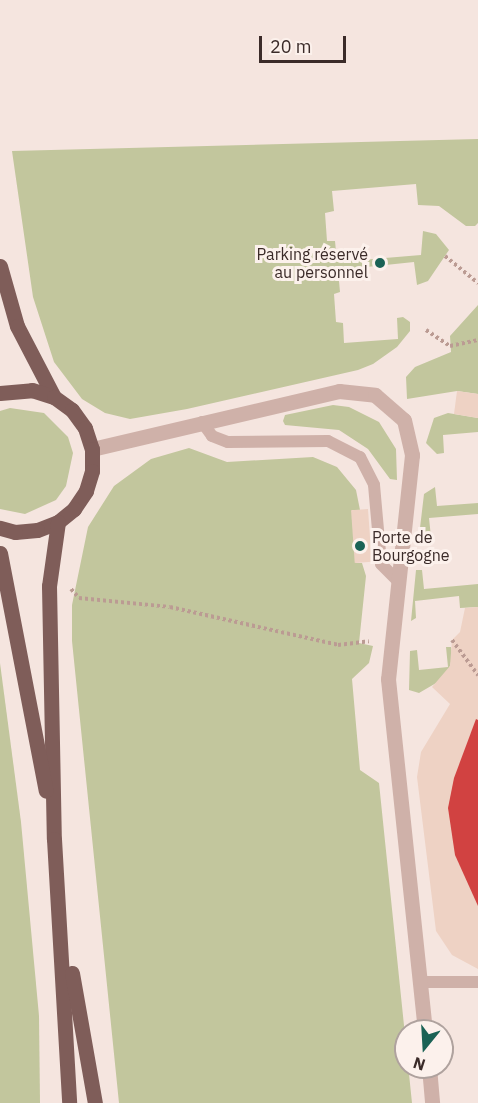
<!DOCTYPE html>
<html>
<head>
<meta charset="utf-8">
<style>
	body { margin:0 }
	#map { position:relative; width:478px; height:1103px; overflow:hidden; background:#f5e5df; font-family:"IBM Plex Sans",sans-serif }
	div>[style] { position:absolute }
	.green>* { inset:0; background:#c2c69d }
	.plaza>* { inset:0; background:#eed2c4; transform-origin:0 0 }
	.building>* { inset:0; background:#d14241 }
	.path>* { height:4px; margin-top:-2px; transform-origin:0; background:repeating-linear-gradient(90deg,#bb9b93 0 3px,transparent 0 6px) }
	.service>* { height:12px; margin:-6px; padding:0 6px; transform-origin:6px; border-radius:6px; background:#cfb1a9 }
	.minor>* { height:15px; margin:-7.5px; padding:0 7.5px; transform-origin:7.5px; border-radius:7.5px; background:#cfb1a9 }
	.primary>* { height:15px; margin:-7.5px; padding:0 7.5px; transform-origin:7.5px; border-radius:7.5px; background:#7f5d59 }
	.dots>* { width:16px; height:16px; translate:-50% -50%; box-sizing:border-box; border:3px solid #fcf1ec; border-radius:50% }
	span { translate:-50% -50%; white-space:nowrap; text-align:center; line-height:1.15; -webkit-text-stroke:6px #fcf1ec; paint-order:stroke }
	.poi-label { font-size:16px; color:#3b2b29 }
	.right { translate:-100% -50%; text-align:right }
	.left { translate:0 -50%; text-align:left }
	.north { position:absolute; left:394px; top:1019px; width:60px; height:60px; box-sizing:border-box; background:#fcf1ec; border:2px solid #afa29e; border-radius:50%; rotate:198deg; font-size:16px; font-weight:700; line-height:24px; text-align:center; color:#3b2b29 }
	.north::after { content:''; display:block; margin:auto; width:21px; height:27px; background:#1a6255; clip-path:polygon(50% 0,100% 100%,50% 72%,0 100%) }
	.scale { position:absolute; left:259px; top:36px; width:87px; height:27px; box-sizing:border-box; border:3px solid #3b2b29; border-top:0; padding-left:8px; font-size:18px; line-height:21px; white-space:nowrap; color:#3b2b29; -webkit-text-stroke:4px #fcf1ec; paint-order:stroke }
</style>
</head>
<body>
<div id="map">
	<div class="green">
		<div style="clip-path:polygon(478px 139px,478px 223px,475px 226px,466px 226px,439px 206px,418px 205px,416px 184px,332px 191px,334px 211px,325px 213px,327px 241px,335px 241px,337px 262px,421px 255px,423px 231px,436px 234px,449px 250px,428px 281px,417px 285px,414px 262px,338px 270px,340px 292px,334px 294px,336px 322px,343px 323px,344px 343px,398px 339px,397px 318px,403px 317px,410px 322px,410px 331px,397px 347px,373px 364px,358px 370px,187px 409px,130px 419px,105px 413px,82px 399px,54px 362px,33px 297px,12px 151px)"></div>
		<div style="clip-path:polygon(478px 305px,478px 394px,457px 391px,407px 399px,406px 377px,415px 367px,451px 352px,450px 336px)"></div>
		<div style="clip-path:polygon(333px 405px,349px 407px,379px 422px,396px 449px,397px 480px,390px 479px,368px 449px,339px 430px,285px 425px,283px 421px,285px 415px)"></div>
		<div style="clip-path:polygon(10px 408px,44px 413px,68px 437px,73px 453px,66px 486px,56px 500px,25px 514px,0 509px,0 411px)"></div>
		<div style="clip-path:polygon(448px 413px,478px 418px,478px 432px,443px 435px,444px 453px,437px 454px,426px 443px,434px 418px)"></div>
		<div style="clip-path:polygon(189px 448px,227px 462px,313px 457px,337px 467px,356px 490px,360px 510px,352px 510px,356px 563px,362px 563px,366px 576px,359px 643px,373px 646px,369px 663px,352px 679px,360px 770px,379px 783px,412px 1103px,119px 1103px,72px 641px,72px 605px,88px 527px,114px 486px,151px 459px)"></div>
		<div style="clip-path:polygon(435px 487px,437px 506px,478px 503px,478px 514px,429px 518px,431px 537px,423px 536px,420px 528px,424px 494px)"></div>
		<div style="clip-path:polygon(416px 570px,422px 570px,424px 589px,478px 584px,478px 607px,460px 608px,459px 596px,415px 601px,416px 618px,411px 621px)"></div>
		<div style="clip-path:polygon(446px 647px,451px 647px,452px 657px,450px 666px,443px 679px,419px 693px,409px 690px,410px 651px,417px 650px,419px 670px,448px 667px)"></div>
		<div style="clip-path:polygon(0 663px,21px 822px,39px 1016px,40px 1103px,0 1103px)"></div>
	</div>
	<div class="plaza">
		<div style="clip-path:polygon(457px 391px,478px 394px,478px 418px,454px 414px)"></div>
		<div style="left:368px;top:509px;width:53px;height:17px;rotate:86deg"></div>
		<div style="clip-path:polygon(478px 607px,478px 969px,452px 955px,436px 931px,417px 777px,421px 752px,450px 704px,432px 687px,450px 666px,452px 640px,460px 632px,465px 608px)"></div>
	</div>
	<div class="building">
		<div style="clip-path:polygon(476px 719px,478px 720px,478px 906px,455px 855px,448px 808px,454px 778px)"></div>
	</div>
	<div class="path">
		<div style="left:445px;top:256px;width:43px;rotate:39.3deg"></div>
		<div style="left:426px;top:330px;width:29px;rotate:34deg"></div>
		<div style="left:450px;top:346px;width:29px;rotate:-12deg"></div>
		<div style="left:71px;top:589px;width:12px;rotate:48deg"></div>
		<div style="left:79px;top:598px;width:91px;rotate:5.6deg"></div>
		<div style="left:170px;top:607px;width:172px;rotate:12.7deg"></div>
		<div style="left:338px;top:645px;width:31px;rotate:-7deg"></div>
		<div style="left:452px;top:640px;width:44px;rotate:53.4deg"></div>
	</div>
	<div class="service">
		<div style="left:202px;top:422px;width:17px;rotate:54deg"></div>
		<div style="left:212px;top:436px;width:17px;rotate:21deg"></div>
		<div style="left:228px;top:442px;width:100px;rotate:-0.6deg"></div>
		<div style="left:328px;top:441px;width:36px;rotate:27deg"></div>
		<div style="left:360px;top:457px;width:31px;rotate:63deg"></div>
		<div style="left:374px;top:485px;width:79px;rotate:84.9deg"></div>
		<div style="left:381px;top:564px;width:25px;rotate:45deg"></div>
		<div style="left:421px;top:982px;width:57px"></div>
	</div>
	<div class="minor">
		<div style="left:92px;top:449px;width:254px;rotate:-13.2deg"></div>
		<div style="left:339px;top:391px;width:36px;rotate:6deg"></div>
		<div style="left:375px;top:395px;width:38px;rotate:41deg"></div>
		<div style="left:404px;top:420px;width:36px;rotate:77deg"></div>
		<div style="left:412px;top:455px;width:225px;rotate:96.1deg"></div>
		<div style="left:388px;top:679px;width:354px;rotate:84deg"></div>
		<div style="left:429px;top:1067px;width:36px;rotate:85deg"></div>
	</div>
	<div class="primary">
		<div style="left:0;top:266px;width:62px;rotate:74.2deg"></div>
		<div style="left:17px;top:326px;width:80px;rotate:62.5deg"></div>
		<div style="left:0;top:393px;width:32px;rotate:-5deg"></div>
		<div style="left:32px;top:390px;width:23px;rotate:18deg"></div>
		<div style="left:54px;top:397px;width:22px;rotate:36deg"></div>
		<div style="left:72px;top:410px;width:22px;rotate:54deg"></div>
		<div style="left:85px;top:428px;width:22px;rotate:72deg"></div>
		<div style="left:92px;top:449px;width:22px;rotate:90deg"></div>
		<div style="left:92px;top:471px;width:21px;rotate:107deg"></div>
		<div style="left:86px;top:491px;width:22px;rotate:124deg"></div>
		<div style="left:74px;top:509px;width:21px;rotate:141deg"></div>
		<div style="left:58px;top:522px;width:22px;rotate:159deg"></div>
		<div style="left:37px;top:530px;width:22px;rotate:175deg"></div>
		<div style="left:15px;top:532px;width:16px;rotate:-165deg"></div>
		<div style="left:58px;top:522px;width:65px;rotate:98deg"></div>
		<div style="left:49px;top:586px;width:253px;rotate:88.9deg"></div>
		<div style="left:54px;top:839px;width:264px;rotate:86.7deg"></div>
		<div style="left:0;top:553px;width:242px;rotate:79.1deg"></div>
		<div style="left:72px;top:973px;width:132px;rotate:80deg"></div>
	</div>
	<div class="dots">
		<div style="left:380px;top:263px;background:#1a6255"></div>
		<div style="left:360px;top:546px;background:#1a6255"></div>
	</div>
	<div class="poi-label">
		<span class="right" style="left:368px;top:263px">Parking réservé<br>au personnel</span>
		<span class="left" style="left:372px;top:546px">Porte de<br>Bourgogne</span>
	</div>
	<div class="north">N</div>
	<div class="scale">20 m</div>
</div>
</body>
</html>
